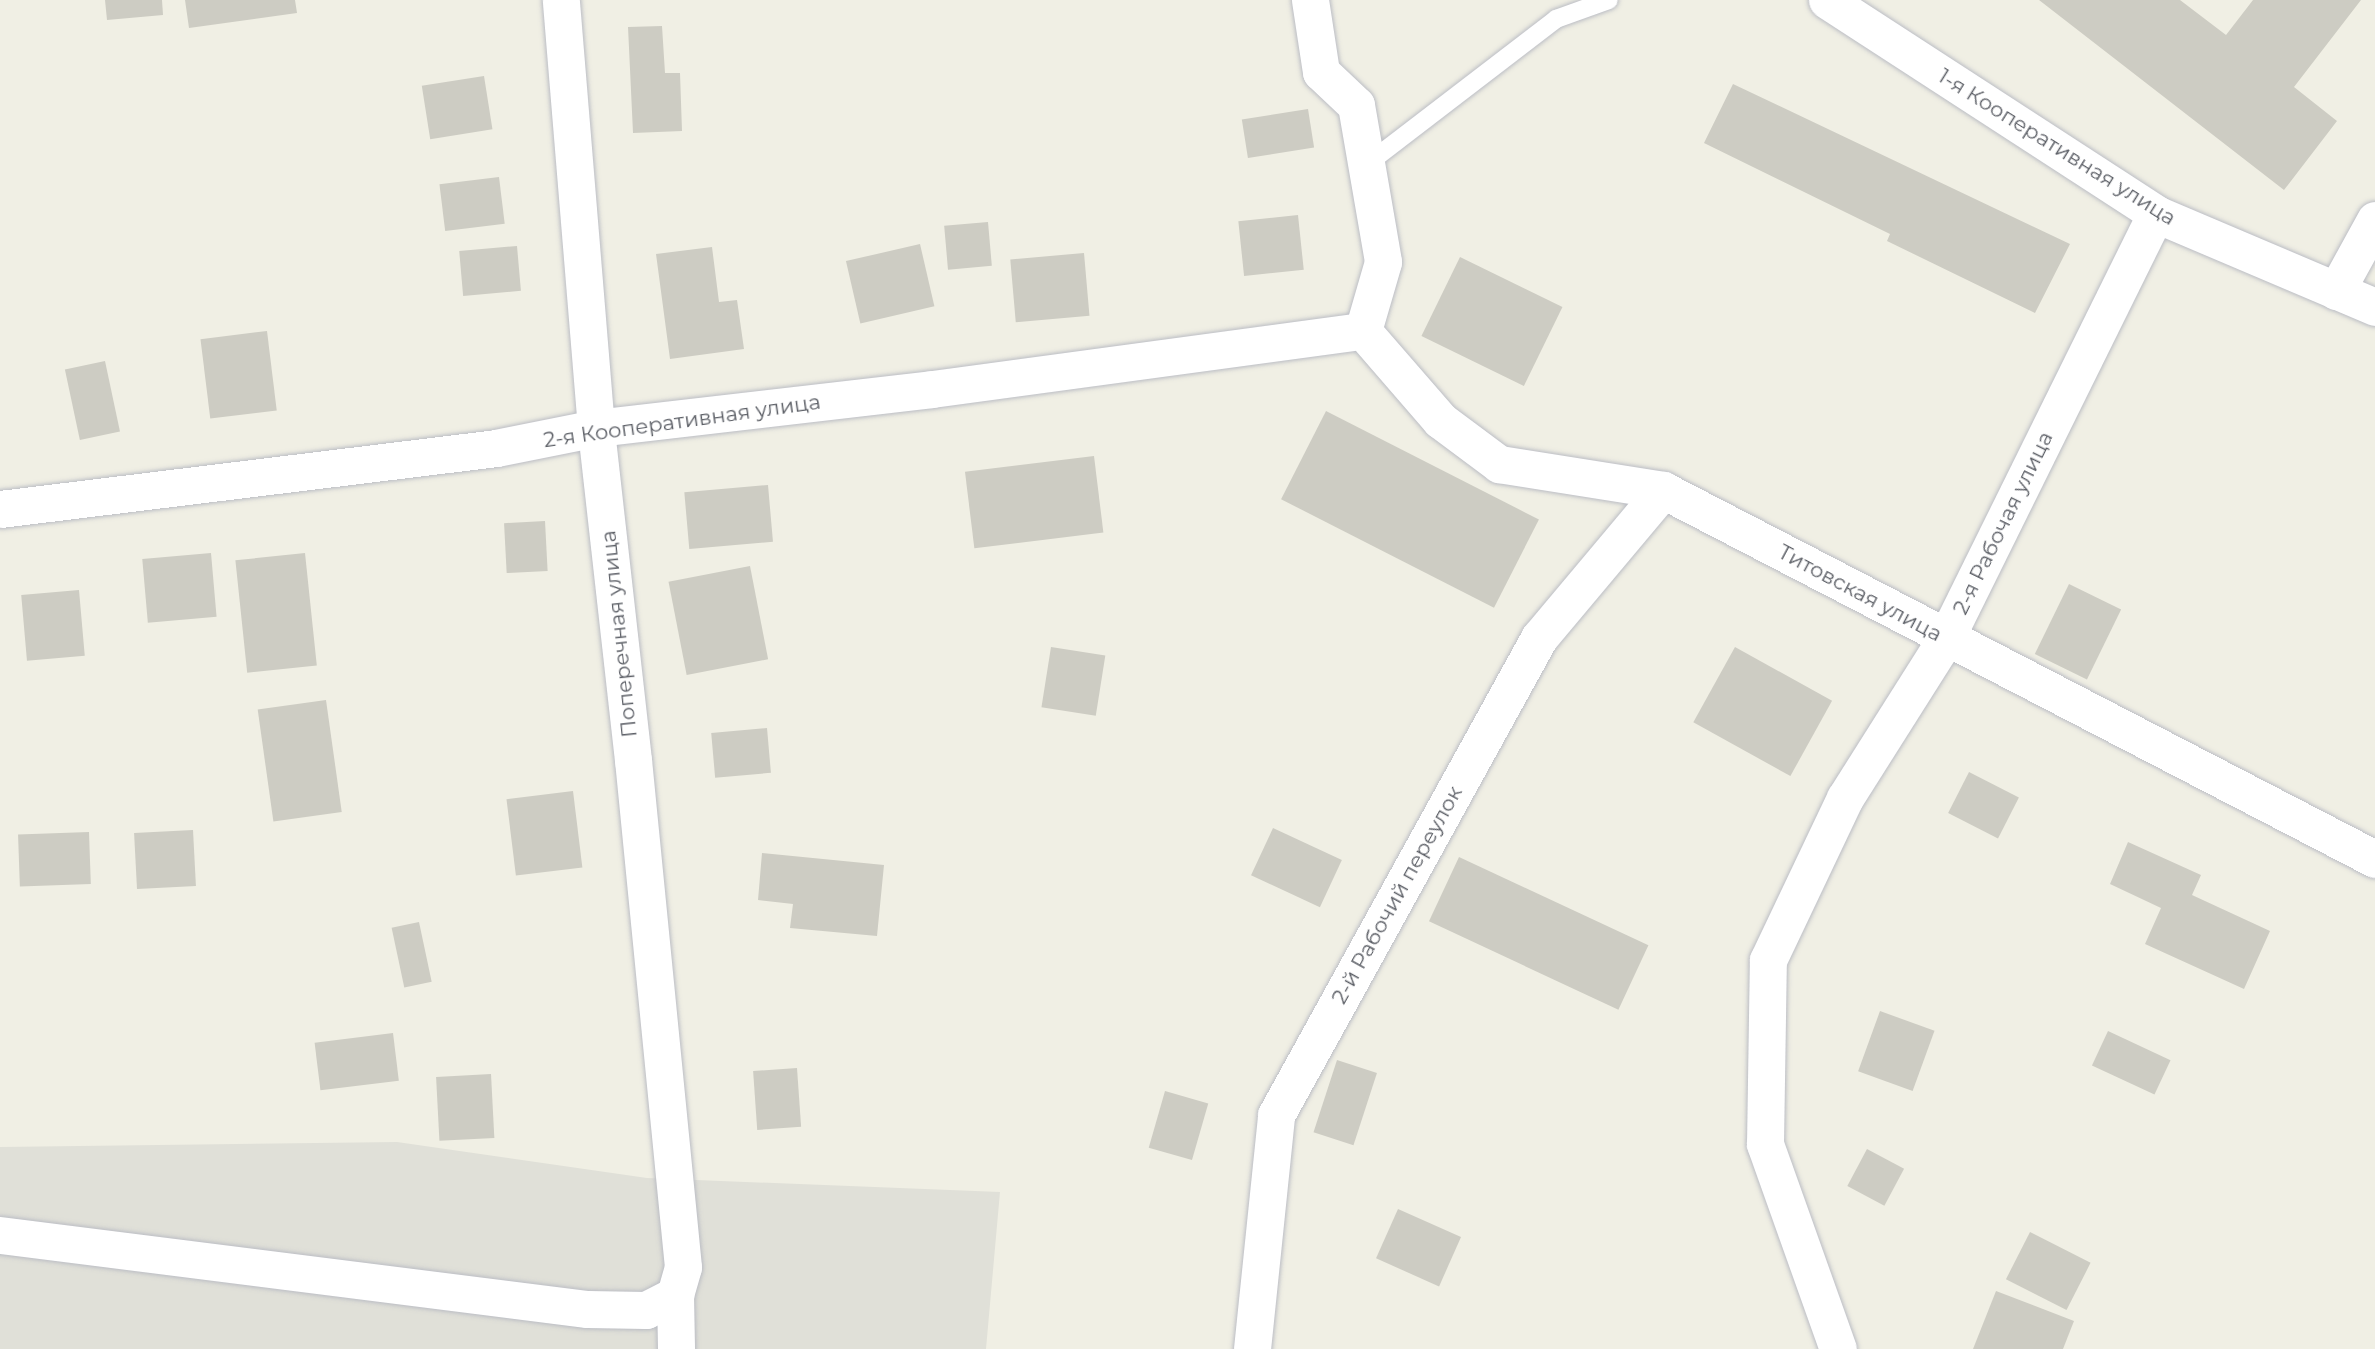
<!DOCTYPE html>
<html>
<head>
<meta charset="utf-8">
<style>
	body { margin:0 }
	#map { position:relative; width:2375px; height:1349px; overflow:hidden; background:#f0efe4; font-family:Montserrat,sans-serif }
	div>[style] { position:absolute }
	.industrial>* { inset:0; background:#e0e0d8 }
	.building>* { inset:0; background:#cdccc3; transform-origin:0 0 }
	.roads { filter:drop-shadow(0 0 2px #bbbdc4) drop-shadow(0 0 2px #bbbdc4) }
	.lane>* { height:18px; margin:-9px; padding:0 9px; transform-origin:9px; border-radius:9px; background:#fff }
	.street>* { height:37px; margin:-18.5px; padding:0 18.5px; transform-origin:18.5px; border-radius:18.5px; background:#fff }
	span { translate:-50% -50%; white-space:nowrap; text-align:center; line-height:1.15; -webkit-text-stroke:6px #fff; paint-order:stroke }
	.street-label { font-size:21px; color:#5c5f66 }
</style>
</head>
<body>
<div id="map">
	<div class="industrial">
		<div style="clip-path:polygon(397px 1142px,647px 1178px,1000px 1192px,986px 1349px,0 1349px,0 1147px)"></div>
	</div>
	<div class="building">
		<div style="clip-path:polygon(105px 0,162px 0,163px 15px,107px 20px)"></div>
		<div style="clip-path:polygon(185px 0,295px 0,297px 13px,189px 28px)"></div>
		<div style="clip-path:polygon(2039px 0,2180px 0,2226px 35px,2253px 0,2361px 0,2294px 87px,2337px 121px,2284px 190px)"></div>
		<div style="clip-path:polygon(662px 26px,665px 73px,680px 73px,682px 131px,633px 133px,628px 27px)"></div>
		<div style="left:484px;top:76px;width:54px;height:63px;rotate:81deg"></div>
		<div style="clip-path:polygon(1733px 84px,2070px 244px,2035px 313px,1887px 241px,1890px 234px,1704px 143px)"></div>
		<div style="left:1308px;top:109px;width:39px;height:67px;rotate:81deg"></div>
		<div style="left:499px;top:177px;width:47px;height:60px;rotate:83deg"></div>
		<div style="left:1298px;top:215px;width:55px;height:60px;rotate:84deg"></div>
		<div style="left:988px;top:222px;width:44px;height:44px;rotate:85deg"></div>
		<div style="left:920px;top:244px;width:64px;height:76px;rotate:77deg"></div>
		<div style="left:517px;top:246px;width:45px;height:58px;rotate:85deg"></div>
		<div style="clip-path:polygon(712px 247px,719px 302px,737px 300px,744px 349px,670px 359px,656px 254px)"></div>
		<div style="left:1084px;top:253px;width:63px;height:74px;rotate:85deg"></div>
		<div style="left:1460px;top:257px;width:114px;height:88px;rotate:26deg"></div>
		<div style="left:267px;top:331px;width:80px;height:67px;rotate:83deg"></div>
		<div style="left:105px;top:361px;width:72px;height:41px;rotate:78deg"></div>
		<div style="left:1326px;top:411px;width:239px;height:99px;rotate:27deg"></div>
		<div style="left:1094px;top:456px;width:77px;height:130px;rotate:83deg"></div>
		<div style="left:768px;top:485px;width:57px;height:84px;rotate:85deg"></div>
		<div style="left:545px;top:521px;width:50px;height:41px;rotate:87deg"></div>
		<div style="left:211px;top:553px;width:64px;height:69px;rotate:85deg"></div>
		<div style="left:305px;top:553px;width:113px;height:70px;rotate:84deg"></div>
		<div style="left:750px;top:566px;width:95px;height:83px;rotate:79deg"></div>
		<div style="left:2069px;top:584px;width:58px;height:78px;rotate:26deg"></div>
		<div style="left:79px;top:590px;width:66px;height:58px;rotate:85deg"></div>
		<div style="left:1051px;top:647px;width:55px;height:61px;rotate:9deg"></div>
		<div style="left:1735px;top:647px;width:111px;height:86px;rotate:29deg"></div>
		<div style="left:326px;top:700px;width:113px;height:69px;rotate:82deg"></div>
		<div style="left:767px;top:728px;width:45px;height:56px;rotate:85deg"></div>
		<div style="left:1969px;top:772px;width:56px;height:46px;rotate:27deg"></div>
		<div style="left:573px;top:791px;width:77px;height:67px;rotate:83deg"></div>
		<div style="left:1273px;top:828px;width:76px;height:52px;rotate:25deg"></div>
		<div style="left:193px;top:830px;width:56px;height:59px;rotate:87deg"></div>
		<div style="left:89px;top:832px;width:52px;height:71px;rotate:88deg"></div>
		<div style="clip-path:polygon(2128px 842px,2201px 875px,2192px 895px,2270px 931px,2244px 989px,2145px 944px,2161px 908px,2110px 884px)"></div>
		<div style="clip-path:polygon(762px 853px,884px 865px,877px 936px,790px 928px,793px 904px,758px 900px)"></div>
		<div style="left:1459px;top:857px;width:209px;height:71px;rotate:25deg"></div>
		<div style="left:419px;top:922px;width:61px;height:28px;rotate:78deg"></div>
		<div style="left:1880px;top:1011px;width:58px;height:64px;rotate:20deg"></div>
		<div style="left:2108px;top:1031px;width:69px;height:38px;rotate:25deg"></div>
		<div style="left:393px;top:1033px;width:48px;height:79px;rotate:83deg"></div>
		<div style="left:1337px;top:1060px;width:42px;height:76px;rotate:18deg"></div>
		<div style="left:797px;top:1068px;width:59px;height:44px;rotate:86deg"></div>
		<div style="left:491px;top:1074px;width:64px;height:55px;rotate:87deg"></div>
		<div style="left:1165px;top:1091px;width:45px;height:59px;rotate:16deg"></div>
		<div style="left:1867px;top:1149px;width:42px;height:42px;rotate:28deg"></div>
		<div style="left:1398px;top:1209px;width:69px;height:54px;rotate:24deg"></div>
		<div style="left:2030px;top:1232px;width:68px;height:53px;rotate:27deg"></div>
		<div style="clip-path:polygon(1996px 1291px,2074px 1321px,2063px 1349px,1973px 1349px)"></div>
	</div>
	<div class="roads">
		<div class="lane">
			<div style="left:1366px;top:165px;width:240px;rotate:-37.5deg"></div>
			<div style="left:1556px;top:19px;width:56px;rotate:-19.7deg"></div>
		</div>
		<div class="street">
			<div style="left:1310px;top:0;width:73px;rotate:81.3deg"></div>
			<div style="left:1321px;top:72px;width:48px;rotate:43.3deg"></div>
			<div style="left:1356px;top:105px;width:159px;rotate:80.2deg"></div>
			<div style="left:1383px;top:262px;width:72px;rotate:106.2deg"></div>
			<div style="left:1827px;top:0;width:392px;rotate:33deg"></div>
			<div style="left:2156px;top:214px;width:238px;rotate:23deg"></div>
			<div style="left:2336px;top:291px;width:81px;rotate:-61.2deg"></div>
			<div style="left:1363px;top:331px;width:118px;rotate:49.1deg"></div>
			<div style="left:1440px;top:420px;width:74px;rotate:36.7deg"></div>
			<div style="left:1499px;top:464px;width:166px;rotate:9deg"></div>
			<div style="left:1663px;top:490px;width:802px;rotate:27.4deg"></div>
			<div style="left:0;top:509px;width:500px;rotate:-7deg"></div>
			<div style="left:496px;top:448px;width:102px;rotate:-11.3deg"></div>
			<div style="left:596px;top:428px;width:338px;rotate:-6.6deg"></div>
			<div style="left:932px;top:389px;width:435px;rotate:-7.7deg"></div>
			<div style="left:0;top:1235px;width:592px;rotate:7.19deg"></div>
			<div style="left:587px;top:1309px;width:59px;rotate:1deg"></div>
			<div style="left:646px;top:1310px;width:33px;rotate:-27deg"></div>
			<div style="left:675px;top:1295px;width:29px;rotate:-74deg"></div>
			<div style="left:683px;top:1267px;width:509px;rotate:-95.63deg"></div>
			<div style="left:633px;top:760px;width:334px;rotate:-96.4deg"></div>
			<div style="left:596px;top:428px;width:429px;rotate:-94.7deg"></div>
			<div style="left:675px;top:1295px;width:54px;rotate:88.9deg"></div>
			<div style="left:1252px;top:1349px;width:235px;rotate:-84.1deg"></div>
			<div style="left:1276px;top:1115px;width:545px;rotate:-61.13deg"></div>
			<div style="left:1539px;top:638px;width:193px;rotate:-50deg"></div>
			<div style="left:1838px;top:1349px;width:218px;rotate:-109.6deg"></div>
			<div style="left:1765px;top:1144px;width:184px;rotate:-89.1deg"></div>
			<div style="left:1768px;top:960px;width:179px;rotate:-64.6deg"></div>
			<div style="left:1845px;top:798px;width:189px;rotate:-57.7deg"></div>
			<div style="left:1946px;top:638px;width:473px;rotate:-63.7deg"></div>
		</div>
	</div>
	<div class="street-label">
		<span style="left:2057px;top:147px;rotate:32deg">1-я Кооперативная улица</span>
		<span style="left:682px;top:421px;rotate:-8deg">2-я Кооперативная улица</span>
		<span style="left:2003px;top:523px;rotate:-64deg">2-я Рабочая улица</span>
		<span style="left:1860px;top:593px;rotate:28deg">Титовская улица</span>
		<span style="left:619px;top:634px;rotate:-96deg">Поперечная улица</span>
		<span style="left:1397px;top:895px;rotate:-61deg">2-й Рабочий переулок</span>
	</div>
</div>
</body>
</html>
